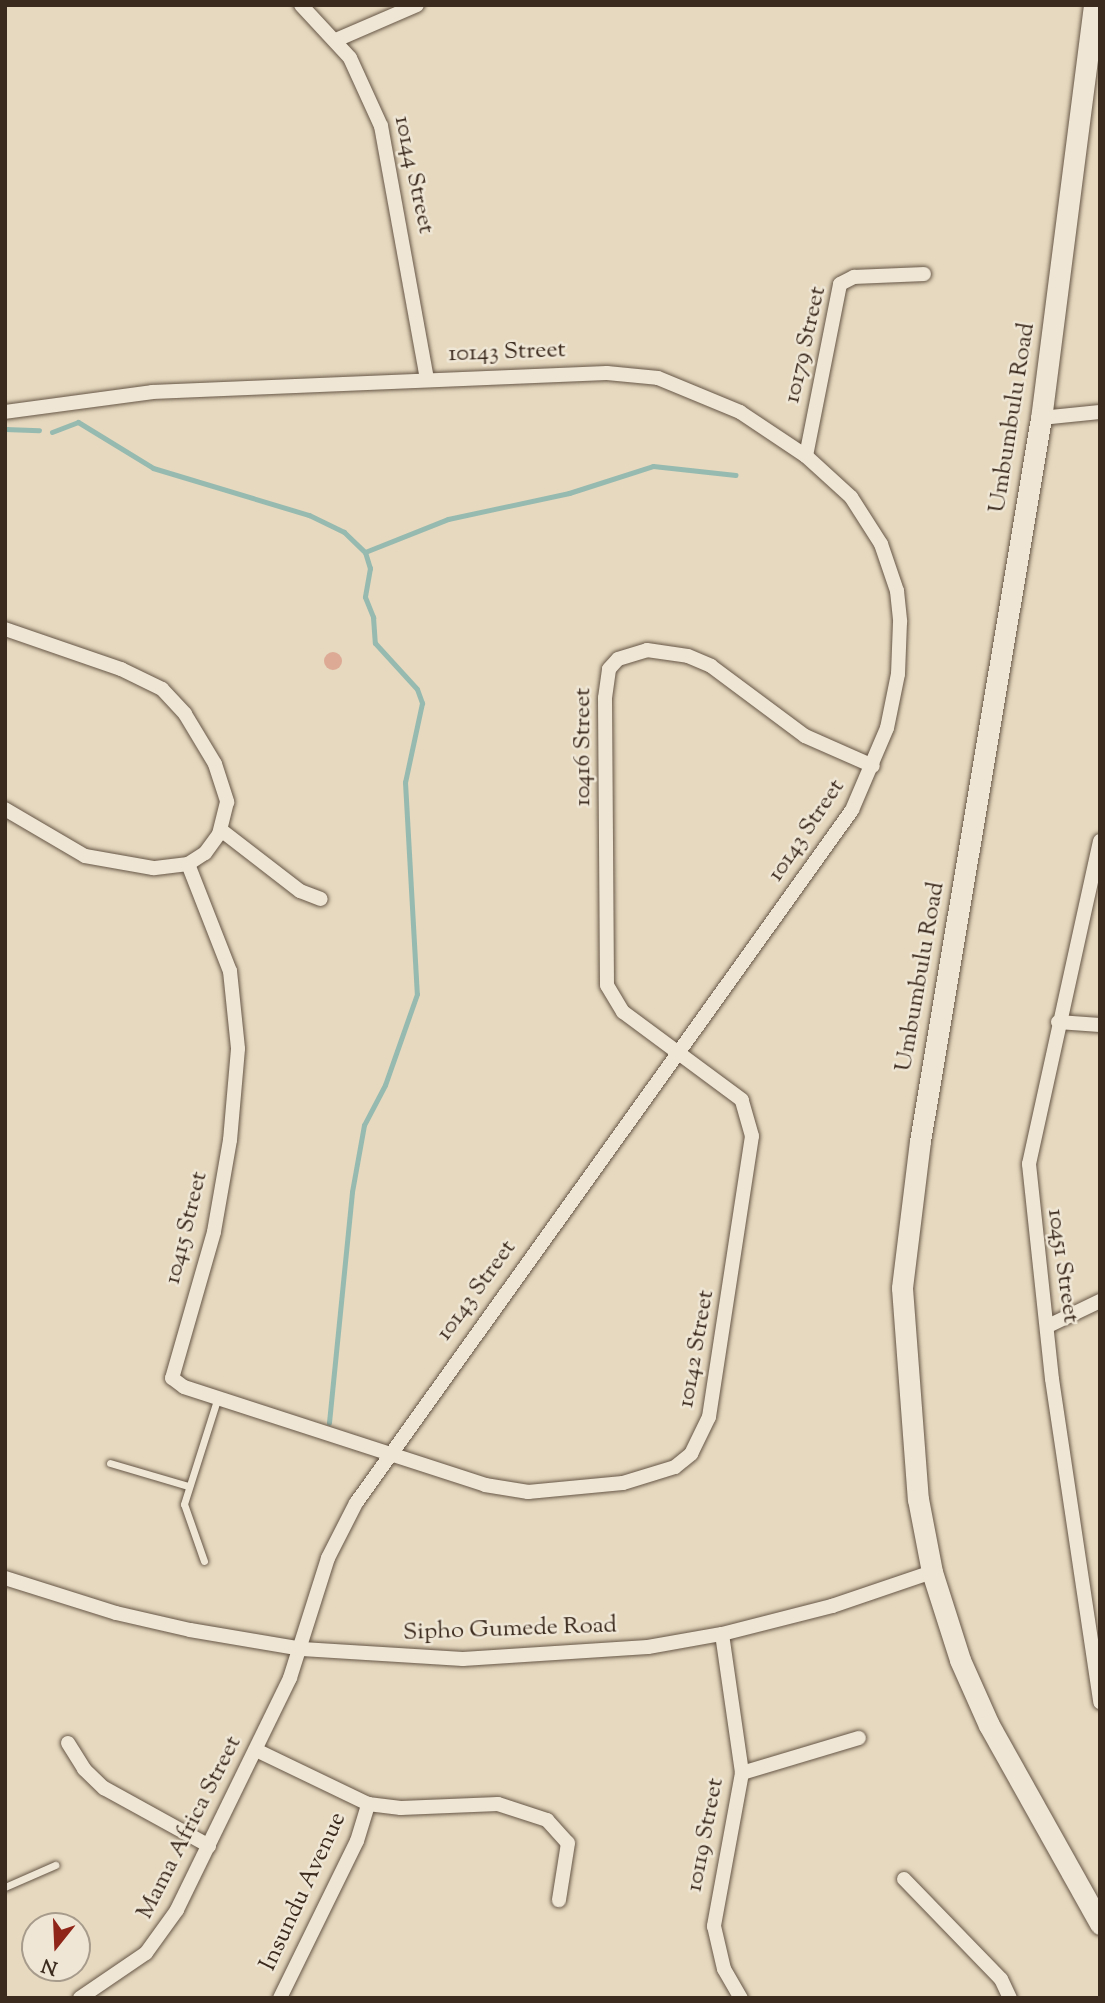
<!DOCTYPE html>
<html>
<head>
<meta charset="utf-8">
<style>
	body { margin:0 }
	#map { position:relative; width:1105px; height:2003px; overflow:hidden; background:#e6d9bf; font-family:"Sorts Mill Goudy",serif }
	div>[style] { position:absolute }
	.stream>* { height:5px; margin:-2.5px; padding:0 2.5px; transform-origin:2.5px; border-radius:2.5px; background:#96baaf }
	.building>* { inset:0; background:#ddaa96 }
	.round { border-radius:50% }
	.roads { filter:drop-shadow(0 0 2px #665646) drop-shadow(0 0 2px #665646) }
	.service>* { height:7px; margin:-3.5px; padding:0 3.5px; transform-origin:3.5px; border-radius:3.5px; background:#efe6d5 }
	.minor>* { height:14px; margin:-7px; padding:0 7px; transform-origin:7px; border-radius:7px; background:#efe6d5 }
	.secondary>* { height:21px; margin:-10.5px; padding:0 10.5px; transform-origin:10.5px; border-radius:10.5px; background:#efe6d5 }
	span { translate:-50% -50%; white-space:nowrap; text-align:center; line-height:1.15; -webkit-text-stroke:5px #efe6d5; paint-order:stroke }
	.street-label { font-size:24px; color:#3b2a1e }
	.frame { position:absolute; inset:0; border:7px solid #3b2a1e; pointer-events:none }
	.north { position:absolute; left:21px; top:1912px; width:70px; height:70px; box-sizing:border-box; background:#efe6d5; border:2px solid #a79b8c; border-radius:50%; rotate:198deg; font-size:19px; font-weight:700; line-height:28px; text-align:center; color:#3b2a1e }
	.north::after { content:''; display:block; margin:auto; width:24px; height:32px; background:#8f2418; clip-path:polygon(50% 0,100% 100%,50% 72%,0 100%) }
</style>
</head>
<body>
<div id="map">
	<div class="stream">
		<div style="left:5px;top:429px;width:34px;rotate:2deg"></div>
		<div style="left:52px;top:432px;width:28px;rotate:-21deg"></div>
		<div style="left:78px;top:422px;width:88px;rotate:31.5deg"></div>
		<div style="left:153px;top:468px;width:163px;rotate:16.8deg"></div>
		<div style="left:309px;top:515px;width:39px;rotate:26deg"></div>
		<div style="left:344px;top:532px;width:29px;rotate:44deg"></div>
		<div style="left:365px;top:552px;width:17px;rotate:73deg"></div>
		<div style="left:370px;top:568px;width:29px;rotate:100deg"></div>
		<div style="left:365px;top:597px;width:22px;rotate:68deg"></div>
		<div style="left:373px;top:617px;width:26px;rotate:86deg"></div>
		<div style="left:375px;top:643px;width:62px;rotate:47.6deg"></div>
		<div style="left:417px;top:689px;width:15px;rotate:70deg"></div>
		<div style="left:422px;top:703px;width:81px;rotate:102.1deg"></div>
		<div style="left:405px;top:782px;width:212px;rotate:86.8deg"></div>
		<div style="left:417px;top:994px;width:96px;rotate:109.4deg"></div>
		<div style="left:385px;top:1085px;width:45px;rotate:117.7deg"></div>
		<div style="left:364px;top:1125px;width:68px;rotate:100.2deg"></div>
		<div style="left:352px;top:1192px;width:232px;rotate:95.7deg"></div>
		<div style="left:365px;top:552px;width:89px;rotate:-21.7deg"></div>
		<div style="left:448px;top:519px;width:124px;rotate:-12.1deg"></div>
		<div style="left:569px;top:493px;width:88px;rotate:-17.8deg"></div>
		<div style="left:653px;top:466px;width:83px;rotate:6.2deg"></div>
	</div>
	<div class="building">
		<div class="round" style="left:324px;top:652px;width:18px;height:18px"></div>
	</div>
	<div class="roads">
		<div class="service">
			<div style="left:110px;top:1463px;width:81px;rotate:16.4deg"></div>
			<div style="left:204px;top:1561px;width:60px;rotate:-109.3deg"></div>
			<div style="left:184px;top:1504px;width:112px;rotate:-72.4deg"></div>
			<div style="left:5px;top:1887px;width:55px;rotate:-23.7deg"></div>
		</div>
		<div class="minor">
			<div style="left:301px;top:5px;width:72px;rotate:47.2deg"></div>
			<div style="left:350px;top:58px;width:75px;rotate:65.5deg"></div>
			<div style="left:381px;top:126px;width:256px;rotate:79.7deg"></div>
			<div style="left:336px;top:40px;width:88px;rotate:-23.4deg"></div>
			<div style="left:5px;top:412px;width:148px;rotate:-7.7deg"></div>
			<div style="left:152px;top:392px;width:455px;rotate:-2.4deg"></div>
			<div style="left:607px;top:373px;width:51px;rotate:5.6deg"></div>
			<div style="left:658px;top:378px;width:89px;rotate:22.5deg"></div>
			<div style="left:740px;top:412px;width:79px;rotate:33.7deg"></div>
			<div style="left:806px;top:456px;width:61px;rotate:42.3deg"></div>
			<div style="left:851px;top:497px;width:56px;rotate:57.4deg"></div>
			<div style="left:881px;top:544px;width:50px;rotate:71.2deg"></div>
			<div style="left:897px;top:591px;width:31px;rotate:84deg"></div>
			<div style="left:900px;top:622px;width:52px;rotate:92.2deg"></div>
			<div style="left:898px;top:674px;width:55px;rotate:101.5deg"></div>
			<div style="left:887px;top:728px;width:89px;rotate:113.1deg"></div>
			<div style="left:852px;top:810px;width:852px;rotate:125.59deg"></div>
			<div style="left:356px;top:1503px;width:62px;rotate:117deg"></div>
			<div style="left:328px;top:1558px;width:126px;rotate:107.6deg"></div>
			<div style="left:290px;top:1678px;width:258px;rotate:116deg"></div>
			<div style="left:177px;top:1910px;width:53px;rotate:125.8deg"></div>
			<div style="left:146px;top:1953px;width:80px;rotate:145.7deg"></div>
			<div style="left:1041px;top:418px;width:59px;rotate:-5.8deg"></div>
			<div style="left:806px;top:456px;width:175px;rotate:-78.8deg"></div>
			<div style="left:840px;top:284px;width:16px;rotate:-27deg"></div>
			<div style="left:854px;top:277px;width:70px;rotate:-2.5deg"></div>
			<div style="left:5px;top:629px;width:123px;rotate:19deg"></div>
			<div style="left:121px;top:669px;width:46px;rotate:26deg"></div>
			<div style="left:162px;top:689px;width:34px;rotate:47deg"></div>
			<div style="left:185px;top:714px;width:58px;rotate:59deg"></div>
			<div style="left:215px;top:764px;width:40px;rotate:72deg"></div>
			<div style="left:227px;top:802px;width:33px;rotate:104deg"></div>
			<div style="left:219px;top:834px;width:24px;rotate:126deg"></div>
			<div style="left:205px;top:853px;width:20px;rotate:147deg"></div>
			<div style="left:188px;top:864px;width:35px;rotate:173deg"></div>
			<div style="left:153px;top:868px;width:69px;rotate:-170deg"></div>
			<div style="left:85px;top:856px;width:93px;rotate:-149.6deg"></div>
			<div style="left:221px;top:830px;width:100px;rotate:37.7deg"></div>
			<div style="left:300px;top:891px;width:22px;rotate:21deg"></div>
			<div style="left:1100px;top:841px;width:331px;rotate:102.4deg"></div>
			<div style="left:1029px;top:1164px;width:216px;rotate:83.9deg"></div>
			<div style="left:1052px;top:1379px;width:327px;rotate:81.5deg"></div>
			<div style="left:188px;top:864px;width:115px;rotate:68.6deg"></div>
			<div style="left:230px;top:971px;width:78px;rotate:84.1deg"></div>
			<div style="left:238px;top:1049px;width:91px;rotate:95deg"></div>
			<div style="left:230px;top:1140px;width:93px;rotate:99.9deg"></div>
			<div style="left:214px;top:1232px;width:152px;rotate:106deg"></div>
			<div style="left:172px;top:1378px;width:15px;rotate:37deg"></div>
			<div style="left:184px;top:1387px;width:317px;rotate:18deg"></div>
			<div style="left:485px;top:1485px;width:44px;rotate:9.2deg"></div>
			<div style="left:528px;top:1492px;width:95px;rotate:-5.4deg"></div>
			<div style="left:623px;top:1483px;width:54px;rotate:-17.1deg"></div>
			<div style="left:675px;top:1467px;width:21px;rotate:-39deg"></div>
			<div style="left:691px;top:1454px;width:41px;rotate:-64.1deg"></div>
			<div style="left:709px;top:1417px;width:284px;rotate:-81.3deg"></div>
			<div style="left:752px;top:1136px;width:37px;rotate:-106deg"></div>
			<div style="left:742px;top:1100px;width:148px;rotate:-143.5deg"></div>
			<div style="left:623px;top:1012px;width:31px;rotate:-121deg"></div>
			<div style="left:607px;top:985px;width:287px;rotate:-90.4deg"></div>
			<div style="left:605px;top:698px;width:29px;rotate:-82deg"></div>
			<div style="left:609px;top:669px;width:13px;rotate:-48deg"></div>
			<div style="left:618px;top:659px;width:30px;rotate:-17deg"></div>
			<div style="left:647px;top:650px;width:41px;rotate:8.3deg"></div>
			<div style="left:688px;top:656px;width:25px;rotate:23deg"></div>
			<div style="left:711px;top:666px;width:117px;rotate:36.7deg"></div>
			<div style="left:805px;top:736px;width:74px;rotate:23.8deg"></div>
			<div style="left:1058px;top:1022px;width:42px;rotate:4.1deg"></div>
			<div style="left:1048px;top:1326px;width:58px;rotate:-25.7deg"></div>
			<div style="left:5px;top:1578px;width:116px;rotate:17.5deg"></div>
			<div style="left:116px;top:1613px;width:76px;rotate:12.9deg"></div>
			<div style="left:190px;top:1630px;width:114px;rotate:9.6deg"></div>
			<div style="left:302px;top:1649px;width:161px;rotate:3.6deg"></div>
			<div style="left:463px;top:1659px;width:185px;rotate:-3.7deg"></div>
			<div style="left:648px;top:1647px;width:75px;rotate:-10deg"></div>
			<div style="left:722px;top:1634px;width:114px;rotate:-14.3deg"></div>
			<div style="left:832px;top:1606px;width:106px;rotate:-18.8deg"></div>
			<div style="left:722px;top:1634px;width:140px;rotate:81.8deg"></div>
			<div style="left:742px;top:1773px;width:156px;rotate:100.4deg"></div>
			<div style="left:714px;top:1926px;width:44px;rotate:76.9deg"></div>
			<div style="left:724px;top:1969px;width:34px;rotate:60deg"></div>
			<div style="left:68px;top:1743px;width:31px;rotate:58deg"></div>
			<div style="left:84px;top:1769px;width:28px;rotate:44deg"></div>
			<div style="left:104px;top:1788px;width:120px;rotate:28.9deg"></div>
			<div style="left:256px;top:1750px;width:124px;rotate:25.7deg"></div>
			<div style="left:368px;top:1804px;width:33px;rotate:7deg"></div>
			<div style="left:401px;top:1808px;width:97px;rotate:-2.4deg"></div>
			<div style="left:498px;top:1804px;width:52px;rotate:18.1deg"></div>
			<div style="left:547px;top:1820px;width:31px;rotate:48deg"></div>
			<div style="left:568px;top:1843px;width:58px;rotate:99deg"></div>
			<div style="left:742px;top:1773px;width:122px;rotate:-16.7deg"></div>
			<div style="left:904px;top:1879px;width:139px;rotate:45.9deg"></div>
			<div style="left:1001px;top:1979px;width:21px;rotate:65deg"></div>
			<div style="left:280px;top:1998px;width:175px;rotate:-63.9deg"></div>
			<div style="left:357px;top:1841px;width:39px;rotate:-73deg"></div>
		</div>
		<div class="secondary">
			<div style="left:1094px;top:5px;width:416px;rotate:97.3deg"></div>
			<div style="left:1041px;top:418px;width:733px;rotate:99.5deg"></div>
			<div style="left:920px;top:1141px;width:148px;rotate:97deg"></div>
			<div style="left:902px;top:1288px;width:212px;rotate:85.7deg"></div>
			<div style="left:918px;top:1499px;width:74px;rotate:79.1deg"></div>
			<div style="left:932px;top:1572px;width:92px;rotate:72.3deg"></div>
			<div style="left:960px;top:1660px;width:71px;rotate:66deg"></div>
			<div style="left:989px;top:1725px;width:228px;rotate:60.8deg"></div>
		</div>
	</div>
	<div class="street-label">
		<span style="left:413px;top:175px;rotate:78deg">10144 Street</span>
		<span style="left:806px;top:345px;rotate:-77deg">10179 Street</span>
		<span style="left:507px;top:353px;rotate:-2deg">10143 Street</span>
		<span style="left:1013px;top:418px;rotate:-81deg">Umbumbulu Road</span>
		<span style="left:584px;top:747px;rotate:-90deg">10416 Street</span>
		<span style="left:807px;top:831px;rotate:-56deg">10143 Street</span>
		<span style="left:921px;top:977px;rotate:-80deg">Umbumbulu Road</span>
		<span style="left:187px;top:1228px;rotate:-76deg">10415 Street</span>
		<span style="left:1062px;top:1266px;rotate:82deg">10451 Street</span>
		<span style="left:477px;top:1291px;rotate:-54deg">10143 Street</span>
		<span style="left:697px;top:1349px;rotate:-80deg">10142 Street</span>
		<span style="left:510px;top:1630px;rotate:-2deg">Sipho Gumede Road</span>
		<span style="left:190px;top:1828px;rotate:-63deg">Mama Africa Street</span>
		<span style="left:706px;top:1835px;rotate:-79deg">10119 Street</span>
		<span style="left:304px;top:1892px;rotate:-65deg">Insundu Avenue</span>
	</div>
	<div class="frame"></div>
	<div class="north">N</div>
</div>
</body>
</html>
